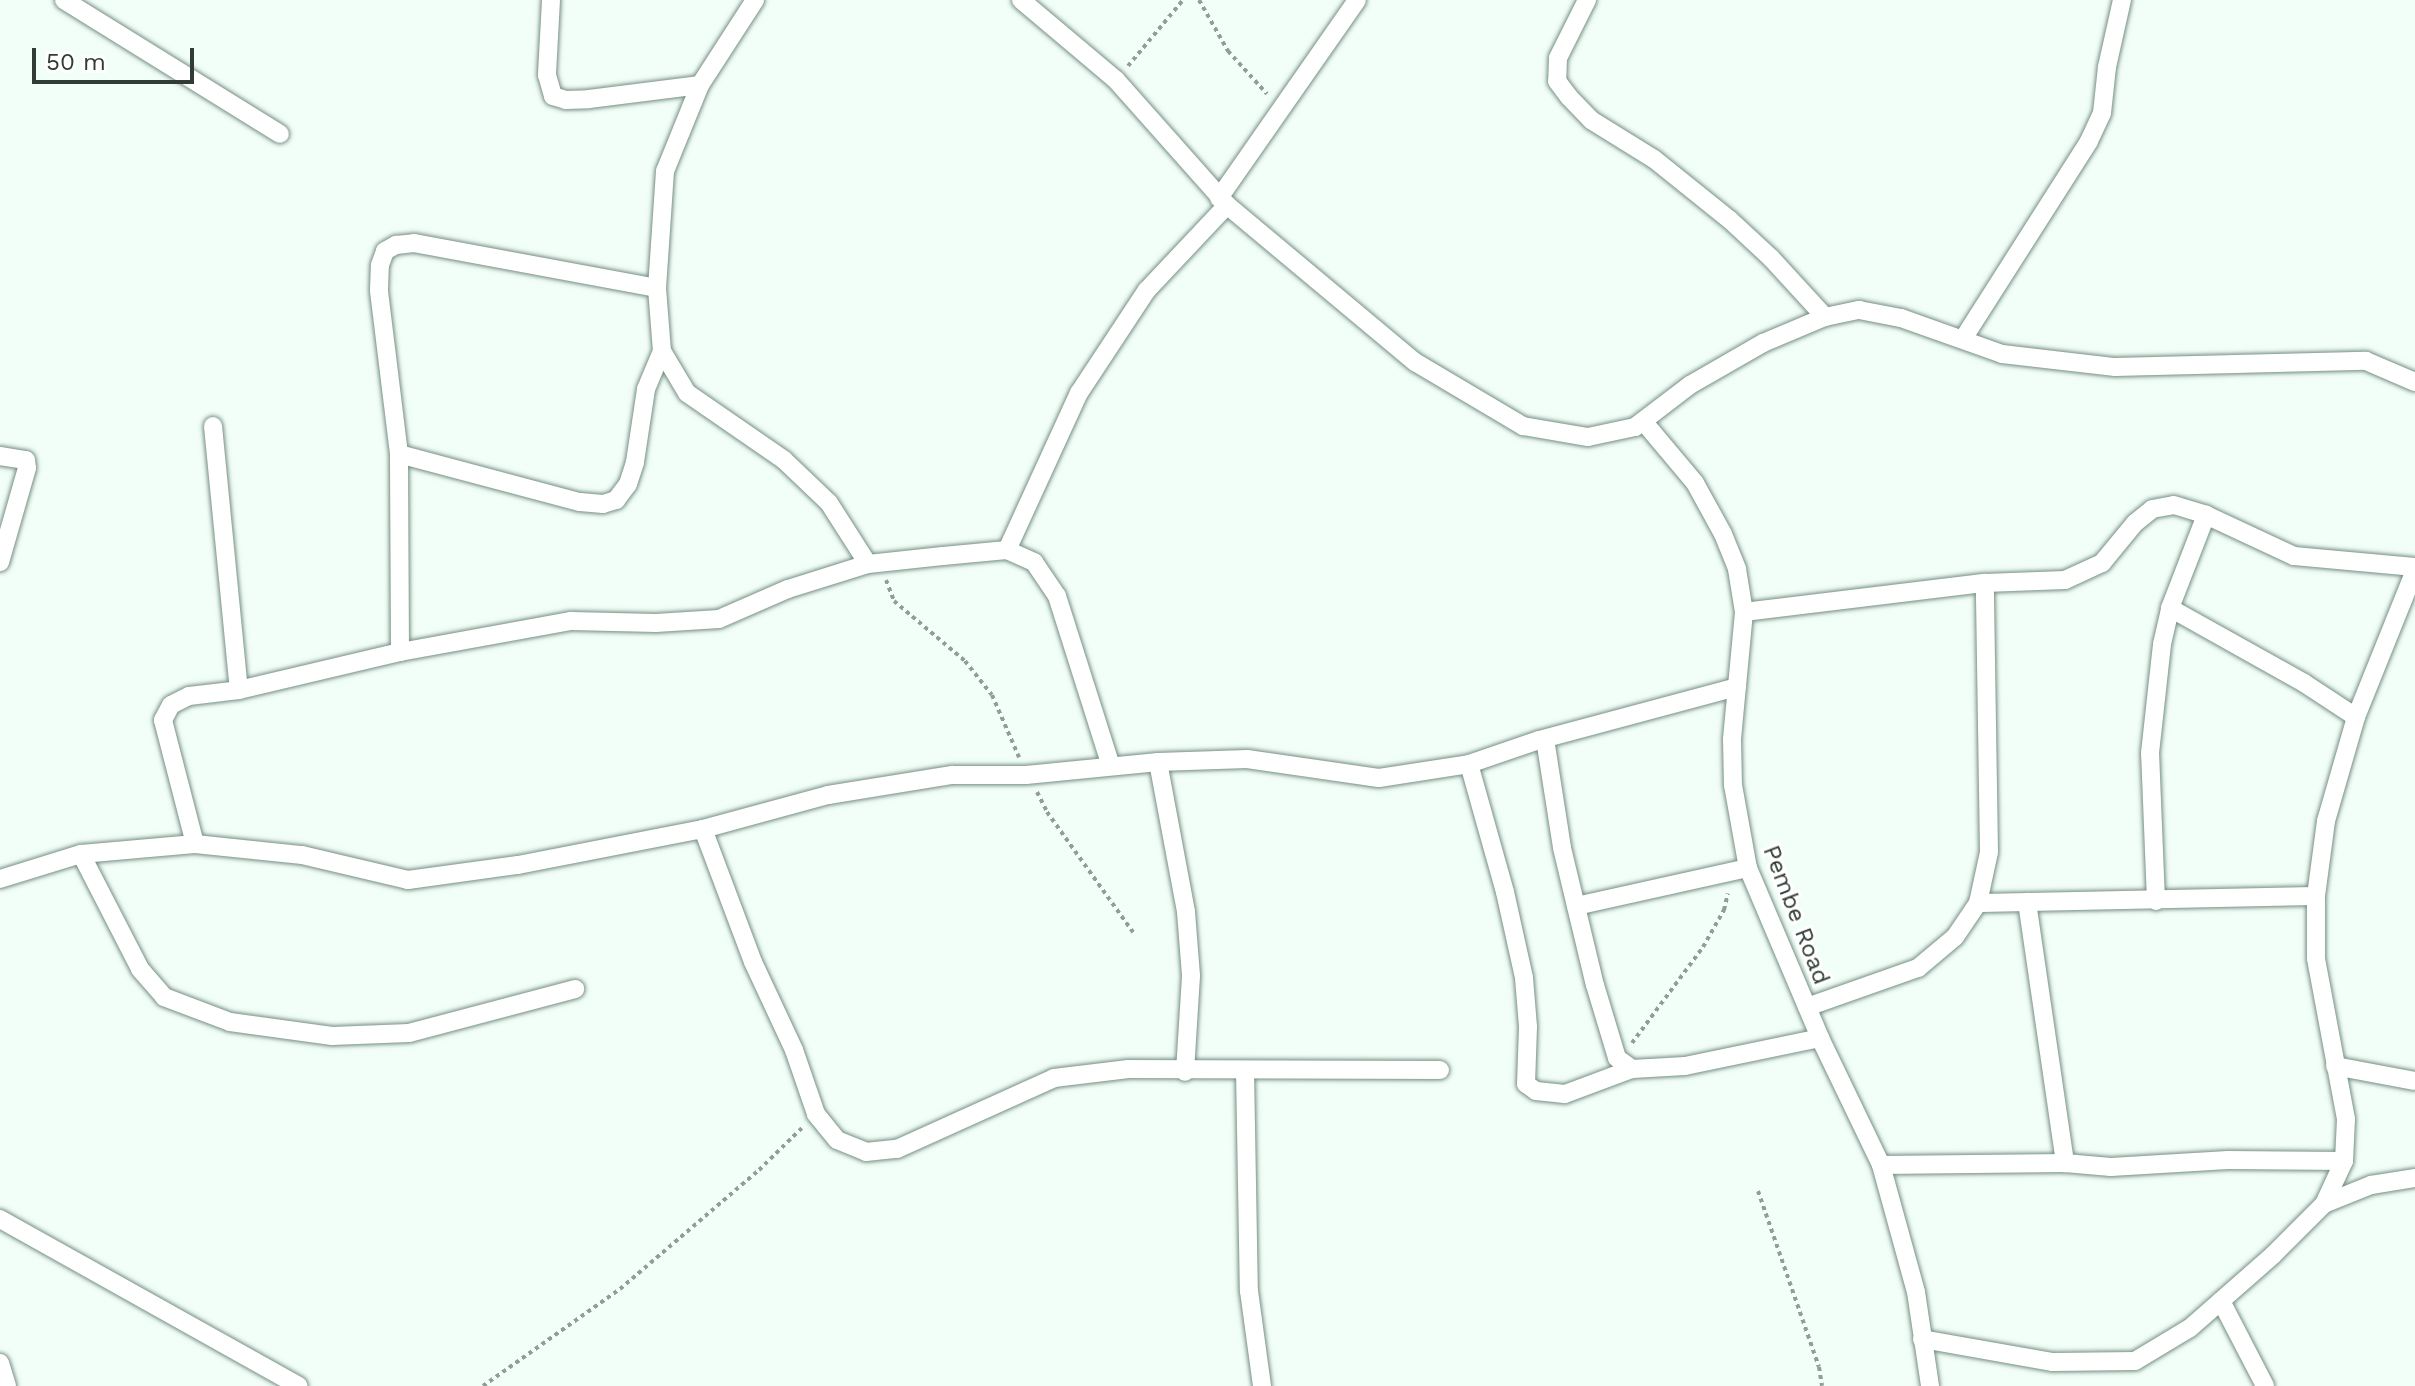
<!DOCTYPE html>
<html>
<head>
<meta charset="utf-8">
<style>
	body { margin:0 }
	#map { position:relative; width:2415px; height:1386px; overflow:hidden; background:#f2fef8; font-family:"Work Sans",sans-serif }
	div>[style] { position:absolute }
	.path>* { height:4px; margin-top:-2px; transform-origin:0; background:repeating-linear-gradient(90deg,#929d97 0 4px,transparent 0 8px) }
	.roads { filter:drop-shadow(0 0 2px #758f82) drop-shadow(0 0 2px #758f82) }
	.minor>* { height:18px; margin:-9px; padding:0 9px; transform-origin:9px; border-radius:9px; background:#fff }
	span { translate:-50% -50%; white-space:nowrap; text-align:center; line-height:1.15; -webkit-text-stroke:6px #fff; paint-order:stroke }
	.street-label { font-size:24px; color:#313c36 }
	.scale { position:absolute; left:32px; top:48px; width:162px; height:36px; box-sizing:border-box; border:4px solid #313c36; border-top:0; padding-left:10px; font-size:24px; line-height:28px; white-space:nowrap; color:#313c36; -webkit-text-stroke:6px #fff; paint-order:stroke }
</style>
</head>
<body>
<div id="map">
	<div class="path">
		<div style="left:1199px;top:0;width:59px;rotate:60.4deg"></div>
		<div style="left:1228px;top:51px;width:58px;rotate:47.8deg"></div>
		<div style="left:1128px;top:66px;width:86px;rotate:-50.2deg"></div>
		<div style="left:886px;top:580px;width:22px;rotate:69deg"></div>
		<div style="left:894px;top:601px;width:93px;rotate:40.2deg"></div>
		<div style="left:965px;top:661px;width:43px;rotate:51.5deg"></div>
		<div style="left:992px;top:695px;width:68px;rotate:66.5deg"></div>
		<div style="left:1037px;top:792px;width:22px;rotate:63deg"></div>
		<div style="left:1047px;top:812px;width:148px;rotate:54.4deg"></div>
		<div style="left:1632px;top:1043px;width:119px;rotate:-53.5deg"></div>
		<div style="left:1703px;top:947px;width:43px;rotate:-60.4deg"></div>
		<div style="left:1724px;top:910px;width:17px;rotate:-77deg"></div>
		<div style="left:1758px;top:1191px;width:186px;rotate:70.9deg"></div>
		<div style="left:1819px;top:1367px;width:19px;rotate:81deg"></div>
		<div style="left:483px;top:1386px;width:168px;rotate:-35.3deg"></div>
		<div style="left:620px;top:1289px;width:183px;rotate:-40.6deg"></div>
		<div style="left:759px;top:1170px;width:63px;rotate:-44.4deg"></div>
	</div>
	<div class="roads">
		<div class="minor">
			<div style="left:64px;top:0;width:254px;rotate:31.8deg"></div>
			<div style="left:551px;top:0;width:75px;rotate:93.1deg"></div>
			<div style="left:547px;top:75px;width:22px;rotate:74deg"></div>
			<div style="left:553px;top:96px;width:14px;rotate:17deg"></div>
			<div style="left:566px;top:100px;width:23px;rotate:-2deg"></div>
			<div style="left:589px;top:99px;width:112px;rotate:-7.2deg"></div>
			<div style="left:755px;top:0;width:101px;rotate:122.9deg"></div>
			<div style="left:700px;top:85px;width:93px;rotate:112.1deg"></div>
			<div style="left:665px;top:171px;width:117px;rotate:93.9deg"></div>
			<div style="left:657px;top:288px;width:63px;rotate:85.5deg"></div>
			<div style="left:662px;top:351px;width:49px;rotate:59.2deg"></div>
			<div style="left:687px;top:393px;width:118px;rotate:34.6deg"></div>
			<div style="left:784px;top:460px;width:62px;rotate:43.7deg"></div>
			<div style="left:829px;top:503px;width:72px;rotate:57.4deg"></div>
			<div style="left:1021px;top:0;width:124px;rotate:40.1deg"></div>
			<div style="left:1116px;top:80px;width:167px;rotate:48.4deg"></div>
			<div style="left:1227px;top:205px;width:245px;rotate:39.9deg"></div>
			<div style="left:1415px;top:362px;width:126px;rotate:30.7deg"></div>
			<div style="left:1523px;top:426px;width:66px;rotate:9.6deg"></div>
			<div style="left:1588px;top:437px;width:48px;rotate:-12deg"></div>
			<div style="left:1635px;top:427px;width:69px;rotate:-37.4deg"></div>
			<div style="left:1690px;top:385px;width:84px;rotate:-29.9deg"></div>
			<div style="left:1763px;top:343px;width:67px;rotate:-22.8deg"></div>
			<div style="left:1825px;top:317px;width:35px;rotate:-12deg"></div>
			<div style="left:1859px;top:310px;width:43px;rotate:10.8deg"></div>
			<div style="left:1901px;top:318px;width:107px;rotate:19.6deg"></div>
			<div style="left:2002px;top:354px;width:114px;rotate:6.6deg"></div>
			<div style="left:2115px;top:367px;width:251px;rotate:-1.4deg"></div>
			<div style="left:2366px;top:361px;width:53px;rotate:23.2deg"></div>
			<div style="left:1587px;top:0;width:65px;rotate:116.6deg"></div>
			<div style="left:1558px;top:58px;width:23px;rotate:92deg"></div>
			<div style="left:1557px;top:81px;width:20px;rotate:53deg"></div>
			<div style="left:1569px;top:97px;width:32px;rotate:46deg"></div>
			<div style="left:1591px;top:120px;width:74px;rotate:31.8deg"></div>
			<div style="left:1654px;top:159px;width:97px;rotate:38.8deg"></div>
			<div style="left:1730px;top:220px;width:56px;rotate:42.8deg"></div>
			<div style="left:1771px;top:258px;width:80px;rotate:47.5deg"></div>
			<div style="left:1219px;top:198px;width:241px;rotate:-55.1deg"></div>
			<div style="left:1963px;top:339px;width:235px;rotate:-57.5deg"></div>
			<div style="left:2089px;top:141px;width:31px;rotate:-65deg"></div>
			<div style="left:2102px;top:113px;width:46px;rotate:-83.8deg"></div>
			<div style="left:2107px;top:67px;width:69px;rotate:-77.4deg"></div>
			<div style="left:1643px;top:421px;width:81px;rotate:50deg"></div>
			<div style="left:1695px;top:483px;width:58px;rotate:61.2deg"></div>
			<div style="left:1723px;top:534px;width:38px;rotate:68deg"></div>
			<div style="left:1737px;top:569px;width:44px;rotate:80.8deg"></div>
			<div style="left:1744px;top:612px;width:128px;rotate:95.4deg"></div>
			<div style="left:1732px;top:739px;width:46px;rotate:88.8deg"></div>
			<div style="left:1733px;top:785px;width:84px;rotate:79.8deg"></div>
			<div style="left:1748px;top:868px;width:185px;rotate:67deg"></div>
			<div style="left:1820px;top:1038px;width:141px;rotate:64.3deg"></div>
			<div style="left:1881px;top:1165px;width:132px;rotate:74.6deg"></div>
			<div style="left:1916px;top:1292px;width:95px;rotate:81.5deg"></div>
			<div style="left:213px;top:426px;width:265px;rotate:84.4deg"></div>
			<div style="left:399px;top:454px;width:187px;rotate:14.9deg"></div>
			<div style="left:580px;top:502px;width:23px;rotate:5deg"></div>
			<div style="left:603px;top:504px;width:14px;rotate:-17deg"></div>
			<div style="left:616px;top:500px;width:20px;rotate:-53deg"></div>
			<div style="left:628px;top:484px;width:23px;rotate:-72deg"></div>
			<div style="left:635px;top:462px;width:74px;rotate:-81.4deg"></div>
			<div style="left:646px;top:389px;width:41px;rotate:-67.2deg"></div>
			<div style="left:0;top:456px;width:26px;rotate:9deg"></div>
			<div style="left:26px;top:460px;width:8px;rotate:83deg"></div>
			<div style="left:27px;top:468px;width:98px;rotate:106deg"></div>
			<div style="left:1007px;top:550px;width:173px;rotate:-65.4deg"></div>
			<div style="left:1079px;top:393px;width:123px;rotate:-56.6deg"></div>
			<div style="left:1147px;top:290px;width:117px;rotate:-46.7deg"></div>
			<div style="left:2170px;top:608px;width:154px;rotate:29.2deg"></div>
			<div style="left:2304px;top:683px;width:62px;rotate:33.2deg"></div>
			<div style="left:1744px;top:612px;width:243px;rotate:-6.9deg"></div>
			<div style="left:1985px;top:583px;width:80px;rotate:-2.1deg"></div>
			<div style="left:2065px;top:580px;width:41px;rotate:-24.7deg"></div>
			<div style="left:2102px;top:563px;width:52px;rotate:-50.5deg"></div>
			<div style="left:2135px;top:523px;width:22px;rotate:-39deg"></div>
			<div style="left:2152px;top:509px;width:22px;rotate:-10deg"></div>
			<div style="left:2174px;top:505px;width:34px;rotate:17deg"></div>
			<div style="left:2206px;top:515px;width:97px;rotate:25deg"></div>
			<div style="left:2294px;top:556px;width:121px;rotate:5.2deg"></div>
			<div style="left:400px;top:652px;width:198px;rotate:-90.3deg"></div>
			<div style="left:399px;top:454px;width:165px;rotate:-97deg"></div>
			<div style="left:379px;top:290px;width:25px;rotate:-88deg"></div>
			<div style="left:380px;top:265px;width:15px;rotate:-70deg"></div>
			<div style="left:385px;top:251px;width:13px;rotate:-29deg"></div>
			<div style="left:396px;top:245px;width:18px;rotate:-6deg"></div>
			<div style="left:414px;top:243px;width:247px;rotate:10.5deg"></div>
			<div style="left:1545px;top:739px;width:110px;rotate:81.1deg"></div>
			<div style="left:1562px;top:848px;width:141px;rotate:76.5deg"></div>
			<div style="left:1595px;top:985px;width:76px;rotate:73.2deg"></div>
			<div style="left:1617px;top:1058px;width:19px;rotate:36deg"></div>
			<div style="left:1632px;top:1069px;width:53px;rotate:-3.2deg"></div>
			<div style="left:1685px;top:1066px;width:138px;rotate:-11.7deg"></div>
			<div style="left:1158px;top:762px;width:153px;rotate:79.4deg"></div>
			<div style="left:1186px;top:912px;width:64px;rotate:85.5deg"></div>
			<div style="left:1191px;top:976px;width:96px;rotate:93.6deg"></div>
			<div style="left:1469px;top:764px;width:133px;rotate:74.3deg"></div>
			<div style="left:1505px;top:892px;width:88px;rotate:77.5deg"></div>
			<div style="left:1524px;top:978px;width:49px;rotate:85.3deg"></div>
			<div style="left:1528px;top:1027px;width:57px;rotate:92deg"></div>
			<div style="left:1526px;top:1084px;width:12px;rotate:35deg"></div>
			<div style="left:1536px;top:1091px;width:29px;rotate:6deg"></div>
			<div style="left:1565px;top:1094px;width:72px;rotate:-20.5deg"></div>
			<div style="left:703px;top:829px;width:142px;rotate:69.4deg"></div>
			<div style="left:753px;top:962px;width:97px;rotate:65deg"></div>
			<div style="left:794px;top:1050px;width:68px;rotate:71deg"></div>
			<div style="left:816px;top:1114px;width:33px;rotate:51deg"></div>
			<div style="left:837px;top:1140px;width:31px;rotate:22deg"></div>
			<div style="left:866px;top:1152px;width:31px;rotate:-6deg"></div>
			<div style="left:897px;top:1149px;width:172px;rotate:-24.3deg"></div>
			<div style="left:1054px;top:1078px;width:75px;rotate:-6.9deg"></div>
			<div style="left:1128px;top:1069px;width:312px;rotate:0.2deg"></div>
			<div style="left:195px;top:844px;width:128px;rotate:-104.5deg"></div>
			<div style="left:163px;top:720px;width:17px;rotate:-62deg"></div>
			<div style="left:171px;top:705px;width:20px;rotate:-27deg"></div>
			<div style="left:189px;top:696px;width:50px;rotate:-6.8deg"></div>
			<div style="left:239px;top:690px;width:165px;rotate:-13.3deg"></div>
			<div style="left:400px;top:652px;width:174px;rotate:-10.3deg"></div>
			<div style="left:571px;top:621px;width:85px;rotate:1.3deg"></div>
			<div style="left:656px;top:623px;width:63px;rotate:-3.6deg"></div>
			<div style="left:719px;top:619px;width:75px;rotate:-23.5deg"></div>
			<div style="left:788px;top:589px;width:84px;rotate:-17.4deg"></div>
			<div style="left:868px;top:564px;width:75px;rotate:-6.1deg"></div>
			<div style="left:943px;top:556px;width:64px;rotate:-5.4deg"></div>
			<div style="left:1007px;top:550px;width:30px;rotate:24deg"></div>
			<div style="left:1034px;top:562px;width:41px;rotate:55.9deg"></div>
			<div style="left:1057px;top:596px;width:178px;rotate:72.4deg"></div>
			<div style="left:81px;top:854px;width:129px;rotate:62.8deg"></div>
			<div style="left:140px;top:969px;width:37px;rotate:49deg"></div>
			<div style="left:164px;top:997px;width:71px;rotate:20.7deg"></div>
			<div style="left:230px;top:1022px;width:103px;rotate:7.8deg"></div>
			<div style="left:332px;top:1036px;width:77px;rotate:-2.2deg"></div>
			<div style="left:409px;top:1033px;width:172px;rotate:-14.8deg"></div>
			<div style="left:0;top:879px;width:85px;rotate:-17.2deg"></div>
			<div style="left:81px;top:854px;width:114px;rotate:-5deg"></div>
			<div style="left:195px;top:844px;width:108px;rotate:5.9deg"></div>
			<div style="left:302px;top:855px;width:109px;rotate:13.3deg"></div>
			<div style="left:408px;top:880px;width:111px;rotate:-7.8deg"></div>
			<div style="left:518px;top:865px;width:188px;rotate:-11deg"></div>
			<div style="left:703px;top:829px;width:130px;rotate:-15.2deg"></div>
			<div style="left:828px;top:795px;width:126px;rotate:-9.2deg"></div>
			<div style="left:952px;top:775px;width:74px"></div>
			<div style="left:1026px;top:775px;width:133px;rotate:-5.6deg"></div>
			<div style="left:1158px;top:762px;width:89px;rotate:-1.9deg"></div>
			<div style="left:1247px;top:759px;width:133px;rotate:8.2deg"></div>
			<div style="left:1379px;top:778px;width:91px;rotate:-8.8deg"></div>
			<div style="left:1469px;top:764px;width:74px;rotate:-18.9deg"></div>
			<div style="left:1539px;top:740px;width:205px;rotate:-15deg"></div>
			<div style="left:2156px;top:901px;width:148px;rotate:-92.3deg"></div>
			<div style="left:2150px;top:753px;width:110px;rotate:-83.7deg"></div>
			<div style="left:2162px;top:644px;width:37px;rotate:-77deg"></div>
			<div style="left:2170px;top:608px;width:100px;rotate:-68.8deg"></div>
			<div style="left:2027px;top:902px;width:264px;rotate:81.7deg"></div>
			<div style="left:1978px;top:903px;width:338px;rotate:-1.2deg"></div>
			<div style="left:1576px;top:906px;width:176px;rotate:-12.5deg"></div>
			<div style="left:1807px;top:1007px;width:118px;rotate:-19.4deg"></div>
			<div style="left:1918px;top:968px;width:48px;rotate:-40deg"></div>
			<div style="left:1955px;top:937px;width:41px;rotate:-55.9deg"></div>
			<div style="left:1978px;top:903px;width:52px;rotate:-77.8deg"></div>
			<div style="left:1989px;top:852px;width:269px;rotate:-90.9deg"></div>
			<div style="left:2335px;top:1066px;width:81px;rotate:10.6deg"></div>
			<div style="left:1245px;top:1070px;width:221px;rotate:89deg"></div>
			<div style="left:1249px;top:1291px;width:96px;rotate:82.2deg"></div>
			<div style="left:1881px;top:1165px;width:184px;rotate:-0.6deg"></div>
			<div style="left:2065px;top:1163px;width:46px;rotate:5deg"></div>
			<div style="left:2111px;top:1167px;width:117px;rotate:-3.4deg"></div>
			<div style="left:2228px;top:1160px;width:116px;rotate:0.5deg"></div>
			<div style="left:2324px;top:1204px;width:51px;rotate:-22deg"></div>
			<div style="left:2371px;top:1185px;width:45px;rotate:-9deg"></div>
			<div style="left:0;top:1219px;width:342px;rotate:29.2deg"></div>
			<div style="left:2221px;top:1301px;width:96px;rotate:62.6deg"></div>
			<div style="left:1922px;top:1339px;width:133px;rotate:10deg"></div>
			<div style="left:2053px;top:1362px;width:82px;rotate:-0.7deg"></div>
			<div style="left:2135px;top:1361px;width:64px;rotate:-31deg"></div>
			<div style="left:2190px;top:1328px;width:111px;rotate:-41.3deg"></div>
			<div style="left:2273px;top:1255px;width:72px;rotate:-45deg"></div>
			<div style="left:2324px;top:1204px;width:47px;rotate:-65.1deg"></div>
			<div style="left:2344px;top:1161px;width:42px;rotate:-87.3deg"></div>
			<div style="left:2346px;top:1119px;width:164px;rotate:-100.6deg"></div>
			<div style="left:2316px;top:958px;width:62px;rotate:-90deg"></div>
			<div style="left:2316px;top:896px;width:76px;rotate:-82.4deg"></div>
			<div style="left:2326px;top:821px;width:108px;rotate:-73.9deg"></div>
			<div style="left:2356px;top:717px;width:158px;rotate:-68.1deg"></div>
			<div style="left:0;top:1363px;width:24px;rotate:73deg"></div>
		</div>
	</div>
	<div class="street-label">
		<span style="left:1796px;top:915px;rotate:69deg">Pembe Road</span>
	</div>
	<div class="scale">50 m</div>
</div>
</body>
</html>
